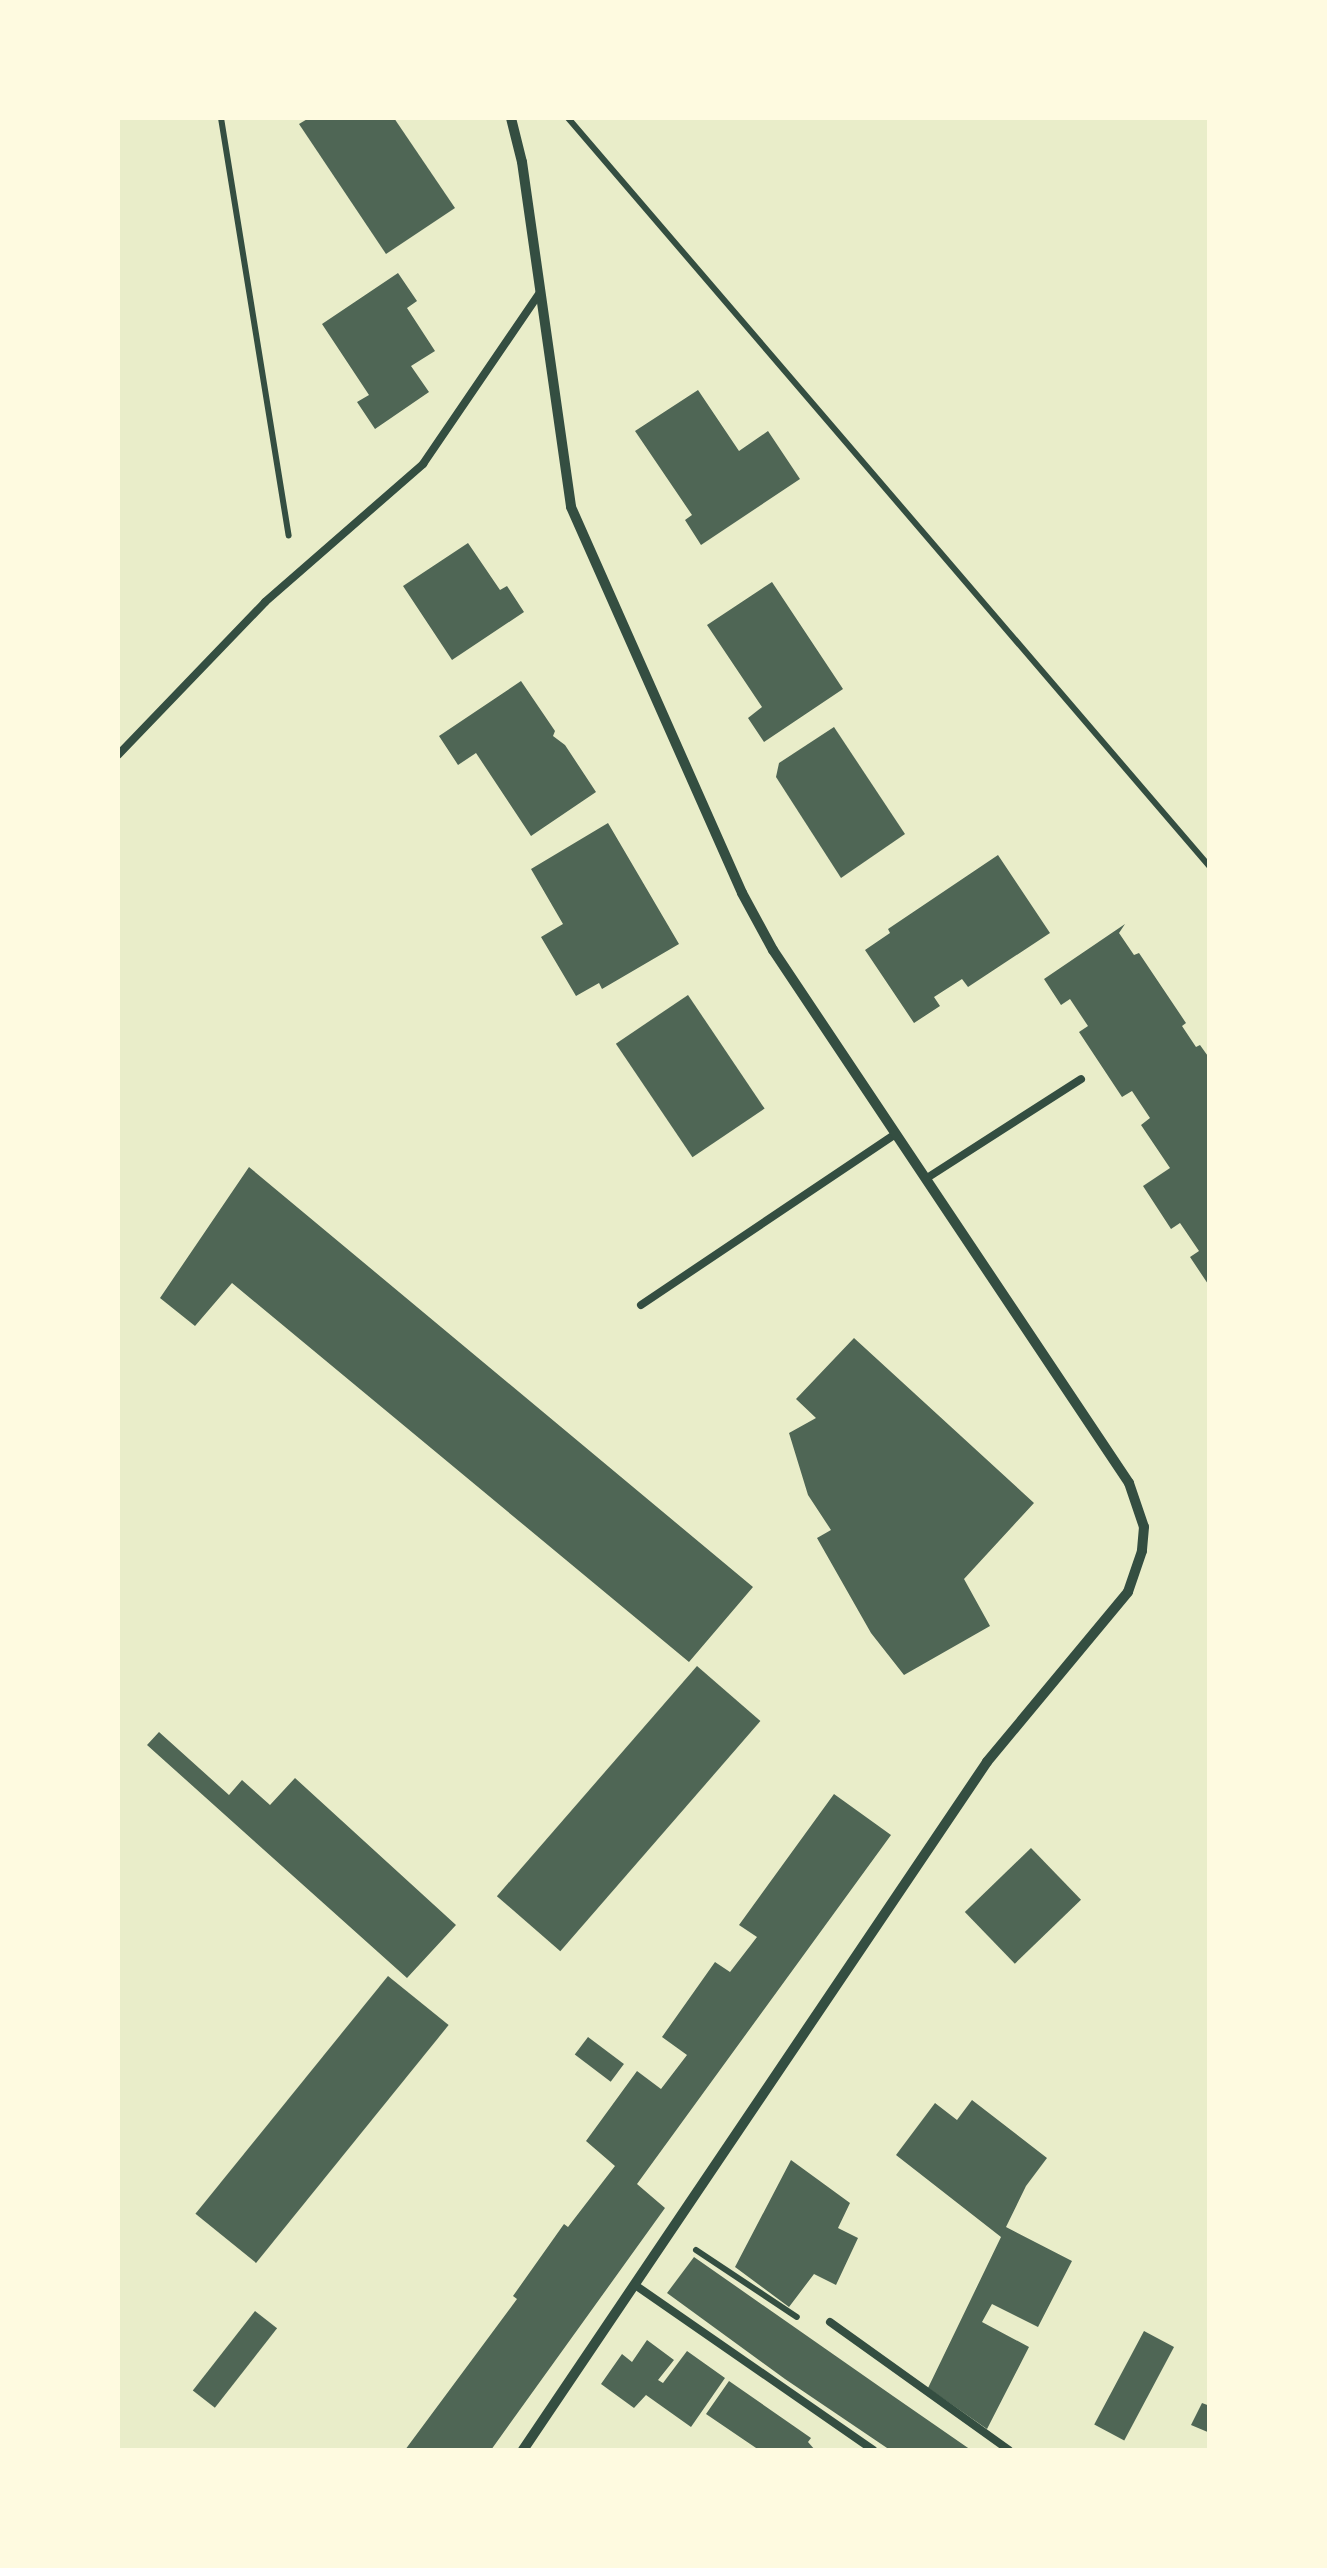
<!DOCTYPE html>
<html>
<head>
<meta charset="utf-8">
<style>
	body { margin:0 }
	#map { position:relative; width:1327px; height:2568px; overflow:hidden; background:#e9edc9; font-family:Merriweather,serif }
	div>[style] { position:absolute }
	.building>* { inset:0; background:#4f6655; transform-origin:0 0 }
	.path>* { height:6px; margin:-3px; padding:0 3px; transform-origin:3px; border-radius:3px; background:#344e41 }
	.service>* { height:8px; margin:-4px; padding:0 4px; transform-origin:4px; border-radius:4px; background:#344e41 }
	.minor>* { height:10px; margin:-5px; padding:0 5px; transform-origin:5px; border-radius:5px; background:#344e41 }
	span { translate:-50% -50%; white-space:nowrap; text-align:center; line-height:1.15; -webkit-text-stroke:10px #fefae0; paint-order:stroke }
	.frame { position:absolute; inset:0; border:120px solid #fefae0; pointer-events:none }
</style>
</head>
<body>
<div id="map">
	<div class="building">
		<div style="clip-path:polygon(309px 118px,394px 118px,455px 208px,386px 254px,299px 124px)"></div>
		<div style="clip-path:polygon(398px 273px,417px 301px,407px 308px,435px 351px,411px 366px,429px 392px,375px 429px,357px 402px,369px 395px,322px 324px)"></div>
		<div style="clip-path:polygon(698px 390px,739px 451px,768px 431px,800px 479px,701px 545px,685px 520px,692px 515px,635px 431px)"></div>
		<div style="clip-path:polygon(468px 543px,500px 590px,507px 586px,524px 612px,452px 660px,403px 586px)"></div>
		<div style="clip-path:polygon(772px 582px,843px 689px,764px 742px,748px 718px,762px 707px,707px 625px)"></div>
		<div style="clip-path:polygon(521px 681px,555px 731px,553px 736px,565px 745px,596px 792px,531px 836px,476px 753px,458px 765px,439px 736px)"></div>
		<div style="clip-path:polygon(834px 727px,905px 834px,841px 878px,776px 777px,779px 763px)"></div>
		<div style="clip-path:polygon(608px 823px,679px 944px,602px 989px,599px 983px,576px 996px,541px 937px,563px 924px,531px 869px)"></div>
		<div style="clip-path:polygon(998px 855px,1050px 933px,968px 987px,962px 979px,934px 997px,940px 1006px,914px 1023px,865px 950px,890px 933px,888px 929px)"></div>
		<div style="clip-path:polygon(1125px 924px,1119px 933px,1134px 955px,1139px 953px,1186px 1023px,1182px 1026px,1196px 1047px,1200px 1045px,1210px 1059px,1210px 1287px,1190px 1257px,1199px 1251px,1180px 1223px,1171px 1229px,1143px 1186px,1170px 1168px,1141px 1125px,1150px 1118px,1132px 1091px,1122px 1097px,1079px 1032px,1088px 1026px,1070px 999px,1061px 1005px,1044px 979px)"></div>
		<div style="left:688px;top:995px;width:137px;height:87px;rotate:56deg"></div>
		<div style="clip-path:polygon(249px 1167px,753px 1587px,689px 1662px,232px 1283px,195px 1326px,160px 1298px)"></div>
		<div style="clip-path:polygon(854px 1338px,1034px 1503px,964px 1579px,990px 1626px,904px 1675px,871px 1633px,817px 1538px,831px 1530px,808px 1495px,789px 1433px,816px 1418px,796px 1399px)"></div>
		<div style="left:697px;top:1666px;width:84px;height:305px;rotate:41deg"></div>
		<div style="clip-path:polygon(159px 1732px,229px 1795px,242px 1780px,270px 1805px,295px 1778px,456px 1925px,407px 1978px,147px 1745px)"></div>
		<div style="clip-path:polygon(834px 1794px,891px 1835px,637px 2184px,665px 2208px,491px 2450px,405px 2450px,517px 2299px,513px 2296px,564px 2224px,568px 2227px,615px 2166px,586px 2141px,637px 2071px,661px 2089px,687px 2055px,662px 2037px,715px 1962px,730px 1972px,757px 1937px,739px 1925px)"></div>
		<div style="left:1031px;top:1848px;width:72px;height:92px;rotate:46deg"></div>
		<div style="left:388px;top:1976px;width:78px;height:306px;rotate:39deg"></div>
		<div style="left:588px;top:2037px;width:45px;height:22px;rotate:37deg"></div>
		<div style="clip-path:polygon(972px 2100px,1047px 2158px,1026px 2186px,1006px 2227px,1072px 2261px,1038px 2327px,992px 2304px,982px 2322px,1029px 2347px,987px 2429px,928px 2388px,1001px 2237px,896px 2155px,935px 2103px,957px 2120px)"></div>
		<div style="clip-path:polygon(791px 2160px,850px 2203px,838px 2228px,858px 2238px,836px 2285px,814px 2274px,789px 2307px,735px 2267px)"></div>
		<div style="clip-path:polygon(694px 2257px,893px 2396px,971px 2450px,890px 2450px,785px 2379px,667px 2293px)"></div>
		<div style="left:255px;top:2311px;width:28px;height:101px;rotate:38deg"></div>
		<div style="left:1144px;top:2331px;width:34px;height:106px;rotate:28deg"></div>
		<div style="clip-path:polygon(647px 2340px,674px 2360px,658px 2380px,663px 2383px,687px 2351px,725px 2378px,691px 2427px,646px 2395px,634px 2408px,601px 2384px,622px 2354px,632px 2362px)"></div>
		<div style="clip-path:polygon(729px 2381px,811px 2438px,808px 2442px,815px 2450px,759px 2450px,706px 2414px)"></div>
		<div style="clip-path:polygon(1202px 2403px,1210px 2406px,1210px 2433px,1191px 2425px)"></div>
	</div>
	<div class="path">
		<div style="left:221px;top:118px;width:423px;rotate:80.8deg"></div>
		<div style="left:568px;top:118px;width:986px;rotate:49.4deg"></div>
		<div style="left:696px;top:2250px;width:121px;rotate:33.6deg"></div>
	</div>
	<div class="service">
		<div style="left:118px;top:755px;width:212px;rotate:-46.1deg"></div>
		<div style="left:265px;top:602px;width:210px;rotate:-41.1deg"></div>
		<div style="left:423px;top:464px;width:206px;rotate:-55.7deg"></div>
		<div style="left:927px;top:1178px;width:183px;rotate:-32.7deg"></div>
		<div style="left:641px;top:1305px;width:306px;rotate:-33.9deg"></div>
		<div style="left:635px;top:2285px;width:290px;rotate:34.7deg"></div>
		<div style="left:830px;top:2322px;width:220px;rotate:35.6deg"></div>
	</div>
	<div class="minor">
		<div style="left:511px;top:118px;width:45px;rotate:76deg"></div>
		<div style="left:522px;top:162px;width:348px;rotate:81.9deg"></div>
		<div style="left:571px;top:507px;width:422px;rotate:66.1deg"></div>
		<div style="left:742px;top:893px;width:65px;rotate:61.5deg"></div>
		<div style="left:773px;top:950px;width:641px;rotate:56.26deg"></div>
		<div style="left:1129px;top:1483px;width:46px;rotate:71.2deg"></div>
		<div style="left:1144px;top:1527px;width:24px;rotate:95deg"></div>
		<div style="left:1142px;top:1551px;width:43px;rotate:108.9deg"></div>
		<div style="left:1128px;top:1592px;width:221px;rotate:129.7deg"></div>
		<div style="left:987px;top:1762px;width:830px;rotate:124deg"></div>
	</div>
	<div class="frame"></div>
</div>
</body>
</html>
